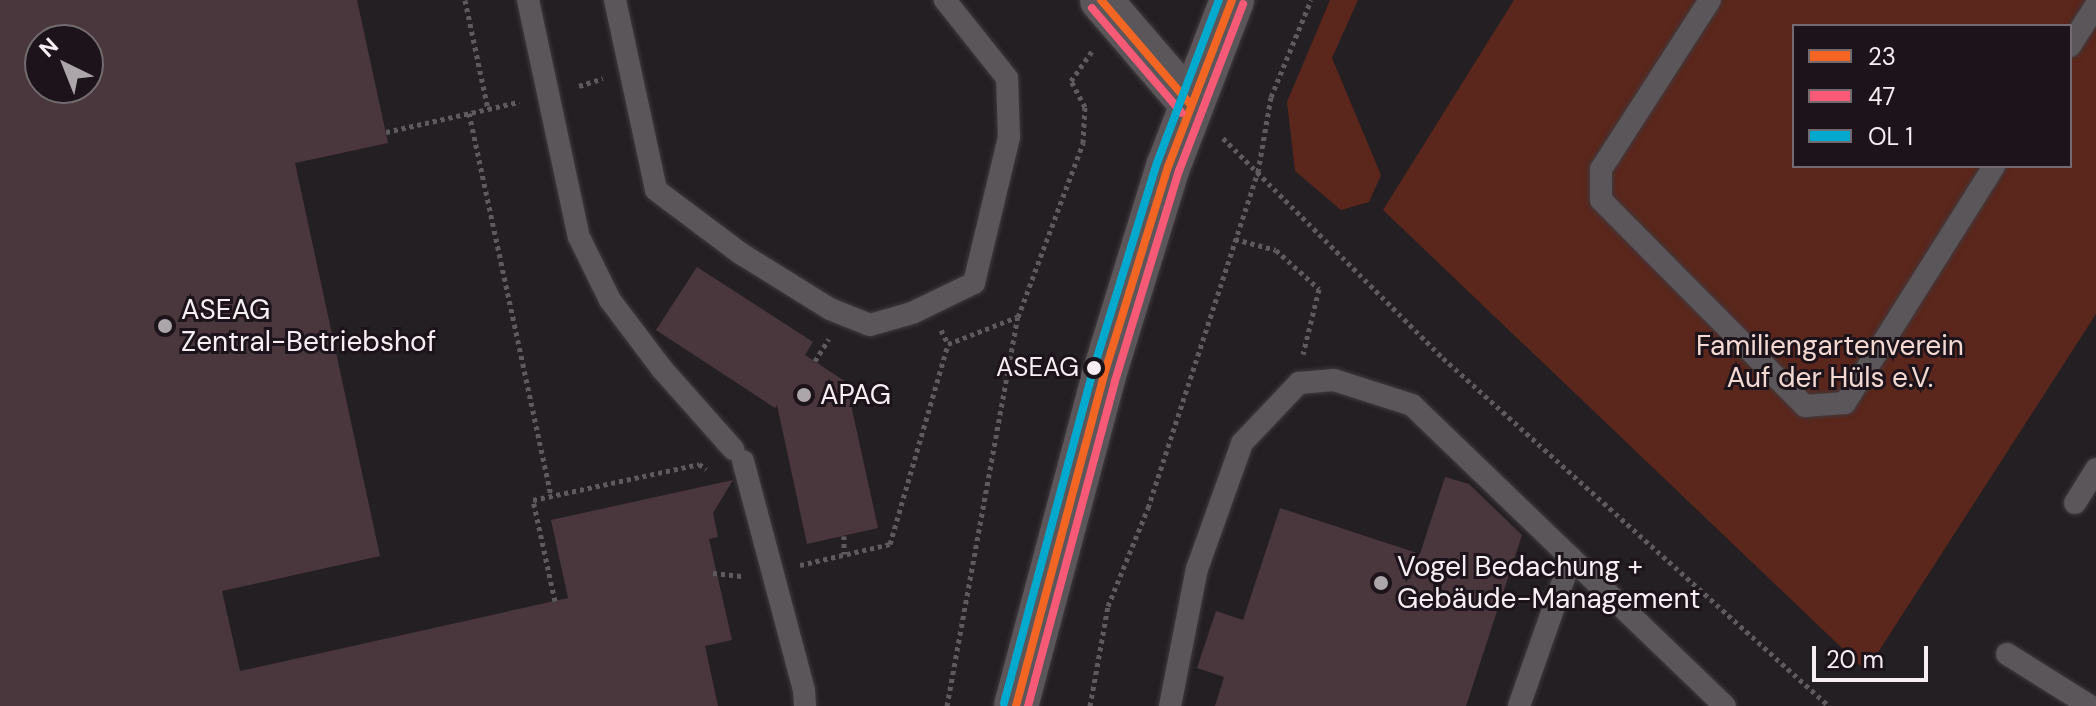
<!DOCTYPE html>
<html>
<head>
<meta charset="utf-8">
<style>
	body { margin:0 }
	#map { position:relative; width:2096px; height:706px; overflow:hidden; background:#241f22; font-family:"DM Sans",sans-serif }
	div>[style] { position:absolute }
	.green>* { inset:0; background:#5b261b }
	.building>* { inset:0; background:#4a373d }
	.path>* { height:5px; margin-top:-2.5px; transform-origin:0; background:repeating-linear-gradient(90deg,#5f5a5d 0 4px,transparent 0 8px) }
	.roads { filter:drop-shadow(0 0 2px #3f3a3e) drop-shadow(0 0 2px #3f3a3e) }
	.service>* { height:22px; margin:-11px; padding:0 11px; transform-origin:11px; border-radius:11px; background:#5b5659 }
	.minor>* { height:42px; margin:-21px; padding:0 21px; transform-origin:21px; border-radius:21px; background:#5b5659 }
	.tertiary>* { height:44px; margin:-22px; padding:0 22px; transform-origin:22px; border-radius:22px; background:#5b5659 }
	.bus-1>* { height:8px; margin:-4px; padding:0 4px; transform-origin:4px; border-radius:4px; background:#f26522 }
	.bus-2>* { height:8px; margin:-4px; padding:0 4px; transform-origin:4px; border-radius:4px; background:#f75a77 }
	.bus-3>* { height:8px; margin:-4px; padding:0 4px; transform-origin:4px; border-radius:4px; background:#00a9ce }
	.dots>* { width:22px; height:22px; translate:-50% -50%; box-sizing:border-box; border:4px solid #1d131a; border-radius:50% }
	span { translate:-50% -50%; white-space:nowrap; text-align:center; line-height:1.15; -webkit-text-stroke:6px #1d131a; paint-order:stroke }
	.bus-label { font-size:26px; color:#f6eef3 }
	.right { translate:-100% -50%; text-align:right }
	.poi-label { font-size:28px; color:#f6eef3 }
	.left { translate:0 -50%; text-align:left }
	.park-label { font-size:28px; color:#f3d9d2 }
	.legend { position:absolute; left:1792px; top:24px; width:280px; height:144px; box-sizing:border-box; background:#1d131a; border:2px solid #746b71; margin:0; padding:10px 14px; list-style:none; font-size:24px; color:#f6eef3 }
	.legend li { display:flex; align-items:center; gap:16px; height:40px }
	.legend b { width:40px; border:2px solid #746b71 }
	.north { position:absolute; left:24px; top:24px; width:80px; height:80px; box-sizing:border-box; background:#1d131a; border:2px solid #746b71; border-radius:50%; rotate:317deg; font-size:22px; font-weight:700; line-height:32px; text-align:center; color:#f6eef3 }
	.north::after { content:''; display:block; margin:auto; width:28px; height:36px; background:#aca6aa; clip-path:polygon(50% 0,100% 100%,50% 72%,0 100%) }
	.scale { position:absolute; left:1812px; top:646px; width:116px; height:36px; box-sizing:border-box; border:4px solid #f6eef3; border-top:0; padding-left:10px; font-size:24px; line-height:28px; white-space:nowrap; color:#f6eef3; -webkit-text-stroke:6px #1d131a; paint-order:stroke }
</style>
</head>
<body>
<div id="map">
	<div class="green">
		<div style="clip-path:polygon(1330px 0,1358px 0,1332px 58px,1381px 175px,1369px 202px,1341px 210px,1295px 171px,1287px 102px)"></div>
		<div style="clip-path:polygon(evenodd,1514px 0,2096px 0,2096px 314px,1866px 671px,1383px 210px,1514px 0,1794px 26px,2070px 26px,2070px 166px,1794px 166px,1794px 26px)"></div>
	</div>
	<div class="building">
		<div style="clip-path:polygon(evenodd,0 0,357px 0,388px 143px,295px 163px,380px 556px,222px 591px,240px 671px,568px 598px,551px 520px,733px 480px,713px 513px,718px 537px,709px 539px,732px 640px,705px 646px,718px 706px,0 706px,0 0,40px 40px,88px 40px,88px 88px,40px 88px,40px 40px)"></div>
		<div style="clip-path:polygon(697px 267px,813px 342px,805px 355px,846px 382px,878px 528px,807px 544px,777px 405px,775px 408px,656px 330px)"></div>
		<div style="clip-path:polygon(1445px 477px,1469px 484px,1522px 535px,1466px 706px,1215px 706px,1224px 677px,1197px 668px,1216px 611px,1243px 620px,1280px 508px,1420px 554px)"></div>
	</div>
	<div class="path">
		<div style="left:465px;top:0;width:111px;rotate:78.1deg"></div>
		<div style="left:488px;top:109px;width:32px;rotate:-13deg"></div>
		<div style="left:579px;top:86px;width:25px;rotate:-18deg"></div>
		<div style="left:469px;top:113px;width:392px;rotate:77.9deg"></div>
		<div style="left:386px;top:132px;width:105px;rotate:-12.7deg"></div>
		<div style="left:1223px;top:138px;width:311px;rotate:45deg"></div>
		<div style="left:1443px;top:358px;width:520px;rotate:42.04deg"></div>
		<div style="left:1235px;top:239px;width:42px;rotate:15deg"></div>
		<div style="left:1276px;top:250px;width:58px;rotate:42.2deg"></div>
		<div style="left:1319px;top:289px;width:67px;rotate:103.8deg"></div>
		<div style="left:941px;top:330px;width:16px;rotate:63deg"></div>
		<div style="left:948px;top:344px;width:74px;rotate:-21.4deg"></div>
		<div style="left:815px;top:361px;width:26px;rotate:-58deg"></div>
		<div style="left:844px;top:536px;width:18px;rotate:90deg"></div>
		<div style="left:800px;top:565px;width:92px;rotate:-13.1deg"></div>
		<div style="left:890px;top:544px;width:208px;rotate:-73.8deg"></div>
		<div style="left:713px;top:573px;width:31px;rotate:6deg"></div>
		<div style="left:555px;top:601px;width:103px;rotate:-102.3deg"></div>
		<div style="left:533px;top:500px;width:170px;rotate:-12.2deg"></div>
		<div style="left:699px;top:464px;width:9px;rotate:36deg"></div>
		<div style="left:947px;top:706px;width:395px;rotate:-79.7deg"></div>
		<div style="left:1018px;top:317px;width:186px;rotate:-69.5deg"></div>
		<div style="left:1083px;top:143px;width:36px;rotate:-87deg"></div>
		<div style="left:1085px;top:107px;width:30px;rotate:-118deg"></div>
		<div style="left:1071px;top:81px;width:37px;rotate:-55deg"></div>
		<div style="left:1090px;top:706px;width:102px;rotate:-79.8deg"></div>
		<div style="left:1108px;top:606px;width:106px;rotate:-67.8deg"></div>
		<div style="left:1148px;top:508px;width:354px;rotate:-71.9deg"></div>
		<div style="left:1258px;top:172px;width:76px;rotate:-80.2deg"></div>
		<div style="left:1271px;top:97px;width:105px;rotate:-67.6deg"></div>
	</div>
	<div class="roads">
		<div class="service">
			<div style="left:528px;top:0;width:242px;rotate:77.9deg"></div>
			<div style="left:579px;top:237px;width:70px;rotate:63.8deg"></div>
			<div style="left:610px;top:300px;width:86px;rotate:53deg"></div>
			<div style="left:662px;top:369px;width:107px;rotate:48.4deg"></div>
			<div style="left:615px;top:0;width:194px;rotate:77.8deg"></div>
			<div style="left:656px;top:190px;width:105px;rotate:36.9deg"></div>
			<div style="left:740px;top:253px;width:106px;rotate:31.9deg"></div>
			<div style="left:830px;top:309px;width:43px;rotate:21.8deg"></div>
			<div style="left:870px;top:325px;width:44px;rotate:-15.9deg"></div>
			<div style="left:912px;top:313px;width:69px;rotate:-25.8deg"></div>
			<div style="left:974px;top:283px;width:150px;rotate:-76.5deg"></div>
			<div style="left:1009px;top:137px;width:59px;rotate:-91.9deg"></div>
			<div style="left:1007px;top:78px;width:100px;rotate:-128.5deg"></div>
			<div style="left:1710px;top:0;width:201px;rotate:122.8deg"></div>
			<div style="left:1601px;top:169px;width:31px;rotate:90deg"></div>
			<div style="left:1601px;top:200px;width:290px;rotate:45.3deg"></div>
			<div style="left:1805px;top:406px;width:40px;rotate:-4.3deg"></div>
			<div style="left:1845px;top:403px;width:280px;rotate:-57.8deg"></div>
			<div style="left:2070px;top:46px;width:49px;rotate:-57.6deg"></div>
			<div style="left:743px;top:461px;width:238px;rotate:75.1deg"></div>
			<div style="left:804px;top:691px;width:15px;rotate:86deg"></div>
			<div style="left:2075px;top:503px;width:40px;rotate:-58deg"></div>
			<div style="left:2007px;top:654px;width:98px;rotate:32.1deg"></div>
			<div style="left:1170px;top:706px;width:140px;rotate:-78.9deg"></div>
			<div style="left:1197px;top:569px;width:134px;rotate:-70.3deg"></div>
			<div style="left:1242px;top:443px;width:83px;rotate:-46.5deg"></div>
			<div style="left:1299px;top:383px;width:35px;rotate:-5deg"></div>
			<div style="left:1334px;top:380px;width:82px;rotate:17.8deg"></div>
			<div style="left:1412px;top:405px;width:434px;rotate:43.9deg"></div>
			<div style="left:1519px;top:706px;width:157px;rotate:-70.6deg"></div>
		</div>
		<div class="minor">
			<div style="left:1101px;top:0;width:138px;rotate:49.4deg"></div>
		</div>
		<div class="tertiary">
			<div style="left:1016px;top:706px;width:339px;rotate:-75.1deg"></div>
			<div style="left:1103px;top:378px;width:221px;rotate:-72.9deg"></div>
			<div style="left:1168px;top:167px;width:179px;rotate:-69deg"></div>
		</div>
	</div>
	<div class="bus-1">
		<div style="left:1101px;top:0;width:138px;rotate:49.4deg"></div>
		<div style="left:1016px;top:706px;width:339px;rotate:-75.1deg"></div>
		<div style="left:1103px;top:378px;width:221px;rotate:-72.9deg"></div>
		<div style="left:1168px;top:167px;width:179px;rotate:-69deg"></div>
	</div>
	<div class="bus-2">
		<div style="left:1092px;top:8px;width:138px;rotate:49.4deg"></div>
		<div style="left:1028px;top:706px;width:336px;rotate:-75deg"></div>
		<div style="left:1115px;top:381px;width:220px;rotate:-73.1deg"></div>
		<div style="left:1179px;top:171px;width:179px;rotate:-69deg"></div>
	</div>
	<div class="bus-3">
		<div style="left:1004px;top:703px;width:341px;rotate:-75deg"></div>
		<div style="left:1092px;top:374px;width:221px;rotate:-72.9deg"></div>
		<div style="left:1157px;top:163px;width:174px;rotate:-69.2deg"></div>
	</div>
	<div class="dots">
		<div style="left:165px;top:326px;background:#aca6aa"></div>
		<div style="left:1094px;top:368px;background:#f6eef3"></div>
		<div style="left:804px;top:395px;background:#aca6aa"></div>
		<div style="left:1381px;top:583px;background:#aca6aa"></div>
	</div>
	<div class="bus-label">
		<span class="right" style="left:1079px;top:368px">ASEAG</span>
	</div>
	<div class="poi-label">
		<span class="left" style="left:181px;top:326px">ASEAG<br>Zentral-Betriebshof</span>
		<span class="left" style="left:820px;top:395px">APAG</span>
		<span class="left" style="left:1397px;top:583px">Vogel Bedachung +<br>Gebäude-Management</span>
	</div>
	<div class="park-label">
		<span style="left:1830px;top:362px">Familiengartenverein<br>Auf der Hüls e.V.</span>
	</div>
	<ul class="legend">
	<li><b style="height:10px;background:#f26522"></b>23</li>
	<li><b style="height:10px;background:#f75a77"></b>47</li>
	<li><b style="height:10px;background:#00a9ce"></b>OL 1</li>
	</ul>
	<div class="north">N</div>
	<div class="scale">20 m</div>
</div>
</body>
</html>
